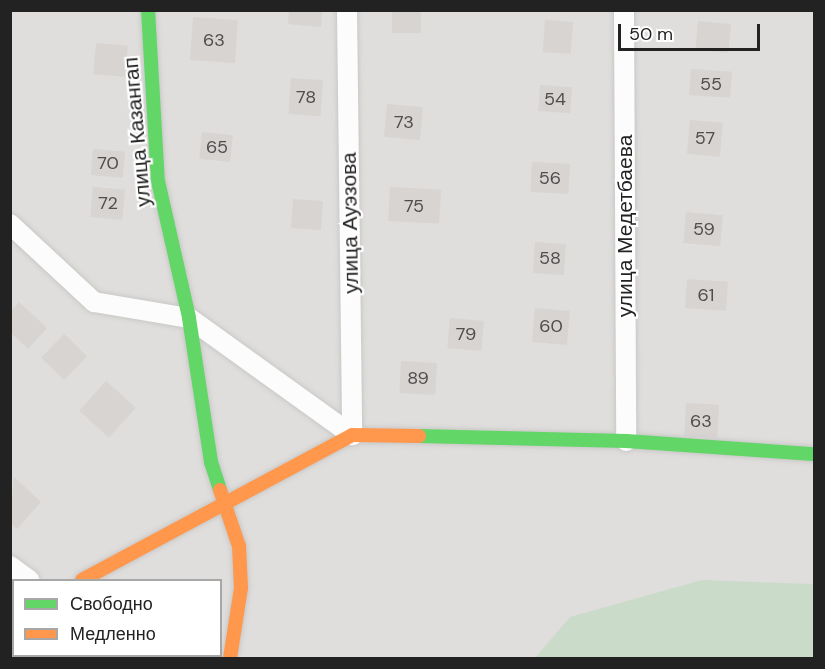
<!DOCTYPE html>
<html>
<head>
<meta charset="utf-8">
<style>
	body { margin:0 }
	#map { position:relative; width:825px; height:669px; overflow:hidden; background:#f0eeeb; font-family:"DM Sans",sans-serif }
	div>[style] { position:absolute }
	.residential>* { inset:0; background:#dfdedc }
	.cemetery>* { inset:0; background:#cadbca }
	.building>* { inset:0; background:#d7d4d2; transform-origin:0 0 }
	.roads { filter:drop-shadow(0 0 2px #c9c8c7) drop-shadow(0 0 2px #c9c8c7) }
	.street>* { height:20px; margin:-10px; padding:0 10px; transform-origin:10px; border-radius:10px; background:#fdfcfc }
	.fast>* { height:14px; margin:-7px; padding:0 7px; transform-origin:7px; border-radius:7px; background:#63d668 }
	.slow>* { height:14px; margin:-7px; padding:0 7px; transform-origin:7px; border-radius:7px; background:#ff974d }
	span { translate:-50% -50%; white-space:nowrap; text-align:center; line-height:1.15; -webkit-text-stroke:4.5px #fff; paint-order:stroke }
	.number-label { font-size:18px; color:#4f4e4e }
	.number-label span { -webkit-text-stroke-width:0 }
	.street-label { font-size:21px; color:#222 }
	.frame { position:absolute; inset:0; border:12px solid #222; pointer-events:none }
	.legend { position:absolute; left:12px; top:579px; width:210px; height:78px; box-sizing:border-box; background:#fff; border:2px solid #a7a7a7; margin:0; padding:8px 10px; list-style:none; font-size:18px; color:#222 }
	.legend li { display:flex; align-items:center; gap:12px; height:30px }
	.legend b { width:30px; border:2px solid #a7a7a7 }
	.scale { position:absolute; left:618px; top:24px; width:142px; height:27px; box-sizing:border-box; border:3px solid #222; border-top:0; padding-left:8px; font-size:18px; line-height:21px; white-space:nowrap; color:#222; -webkit-text-stroke:4px #fff; paint-order:stroke }
</style>
</head>
<body>
<div id="map">
	<div class="residential">
		<div style="clip-path:polygon(evenodd,10px 11px,814px 11px,814px 658px,11px 658px,10px 11px,14px 580px,220px 580px,220px 656px,14px 656px,14px 580px)"></div>
	</div>
	<div class="cemetery">
		<div style="clip-path:polygon(702px 580px,814px 584px,814px 658px,535px 658px,570px 617px)"></div>
	</div>
	<div class="building">
		<div style="clip-path:polygon(289px 10px,322px 10px,321px 27px,288px 24px)"></div>
		<div style="left:392px;top:10px;width:29px;height:23px"></div>
		<div style="left:193px;top:17px;width:45px;height:43px;rotate:4deg"></div>
		<div style="left:545px;top:20px;width:28px;height:32px;rotate:4deg"></div>
		<div style="left:698px;top:21px;width:33px;height:29px;rotate:5deg"></div>
		<div style="left:96px;top:43px;width:32px;height:31px;rotate:5deg"></div>
		<div style="left:691px;top:69px;width:41px;height:26px;rotate:4deg"></div>
		<div style="left:291px;top:78px;width:32px;height:36px;rotate:4deg"></div>
		<div style="left:540px;top:85px;width:32px;height:26px;rotate:4deg"></div>
		<div style="left:387px;top:104px;width:36px;height:33px;rotate:5deg"></div>
		<div style="left:690px;top:120px;width:33px;height:34px;rotate:5deg"></div>
		<div style="left:202px;top:132px;width:31px;height:27px;rotate:6deg"></div>
		<div style="left:93px;top:149px;width:32px;height:26px;rotate:5deg"></div>
		<div style="left:532px;top:162px;width:38px;height:30px;rotate:3deg"></div>
		<div style="left:93px;top:187px;width:32px;height:30px;rotate:5deg"></div>
		<div style="left:390px;top:187px;width:51px;height:34px;rotate:3deg"></div>
		<div style="left:293px;top:199px;width:30px;height:29px;rotate:4deg"></div>
		<div style="left:686px;top:212px;width:37px;height:31px;rotate:5deg"></div>
		<div style="left:535px;top:242px;width:31px;height:31px;rotate:4deg"></div>
		<div style="left:687px;top:279px;width:41px;height:29px;rotate:4deg"></div>
		<div style="clip-path:polygon(19px 302px,47px 328px,28px 349px,10px 332px,10px 312px)"></div>
		<div style="left:535px;top:308px;width:35px;height:34px;rotate:5deg"></div>
		<div style="left:450px;top:318px;width:34px;height:30px;rotate:5deg"></div>
		<div style="left:64px;top:334px;width:32px;height:33px;rotate:44deg"></div>
		<div style="left:401px;top:361px;width:36px;height:32px;rotate:3deg"></div>
		<div style="left:106px;top:381px;width:40px;height:40px;rotate:42deg"></div>
		<div style="left:686px;top:403px;width:33px;height:33px;rotate:3deg"></div>
		<div style="clip-path:polygon(14px 477px,41px 502px,17px 529px,10px 523px)"></div>
	</div>
	<div class="roads">
		<div class="street">
			<div style="left:347px;top:10px;width:425px;rotate:89.3deg"></div>
			<div style="left:624px;top:10px;width:431px;rotate:89.7deg"></div>
			<div style="left:10px;top:224px;width:115px;rotate:42.9deg"></div>
			<div style="left:94px;top:302px;width:96px;rotate:9.6deg"></div>
			<div style="left:189px;top:318px;width:201px;rotate:35.7deg"></div>
			<div style="left:10px;top:566px;width:24px;rotate:36deg"></div>
		</div>
		<div class="fast">
			<div style="left:148px;top:10px;width:171px;rotate:86.7deg"></div>
			<div style="left:158px;top:181px;width:140px;rotate:77.2deg"></div>
			<div style="left:189px;top:318px;width:146px;rotate:81.3deg"></div>
			<div style="left:211px;top:462px;width:29px;rotate:72deg"></div>
			<div style="left:419px;top:436px;width:207px;rotate:1.4deg"></div>
			<div style="left:626px;top:441px;width:188px;rotate:4deg"></div>
		</div>
		<div class="slow">
			<div style="left:220px;top:490px;width:59px;rotate:71.3deg"></div>
			<div style="left:239px;top:546px;width:42px;rotate:87.3deg"></div>
			<div style="left:241px;top:588px;width:71px;rotate:98.9deg"></div>
			<div style="left:82px;top:580px;width:306px;rotate:-28.2deg"></div>
			<div style="left:352px;top:435px;width:67px;rotate:0.9deg"></div>
		</div>
	</div>
	<div class="number-label">
		<span style="left:214px;top:40px">63</span>
		<span style="left:711px;top:84px">55</span>
		<span style="left:306px;top:97px">78</span>
		<span style="left:555px;top:99px">54</span>
		<span style="left:404px;top:122px">73</span>
		<span style="left:705px;top:138px">57</span>
		<span style="left:217px;top:147px">65</span>
		<span style="left:108px;top:163px">70</span>
		<span style="left:550px;top:178px">56</span>
		<span style="left:108px;top:203px">72</span>
		<span style="left:414px;top:206px">75</span>
		<span style="left:704px;top:229px">59</span>
		<span style="left:550px;top:258px">58</span>
		<span style="left:706px;top:295px">61</span>
		<span style="left:551px;top:326px">60</span>
		<span style="left:466px;top:334px">79</span>
		<span style="left:418px;top:378px">89</span>
		<span style="left:701px;top:421px">63</span>
	</div>
	<div class="street-label">
		<span style="left:137px;top:132px;rotate:-95deg">улица Казангап</span>
		<span style="left:350px;top:223px;rotate:-91deg">улица Ауэзова</span>
		<span style="left:625px;top:226px;rotate:-90deg">улица Медетбаева</span>
	</div>
	<div class="frame"></div>
	<ul class="legend">
	<li><b style="height:8px;background:#63d668"></b>Свободно</li>
	<li><b style="height:8px;background:#ff974d"></b>Медленно</li>
	</ul>
	<div class="scale">50 m</div>
</div>
</body>
</html>
